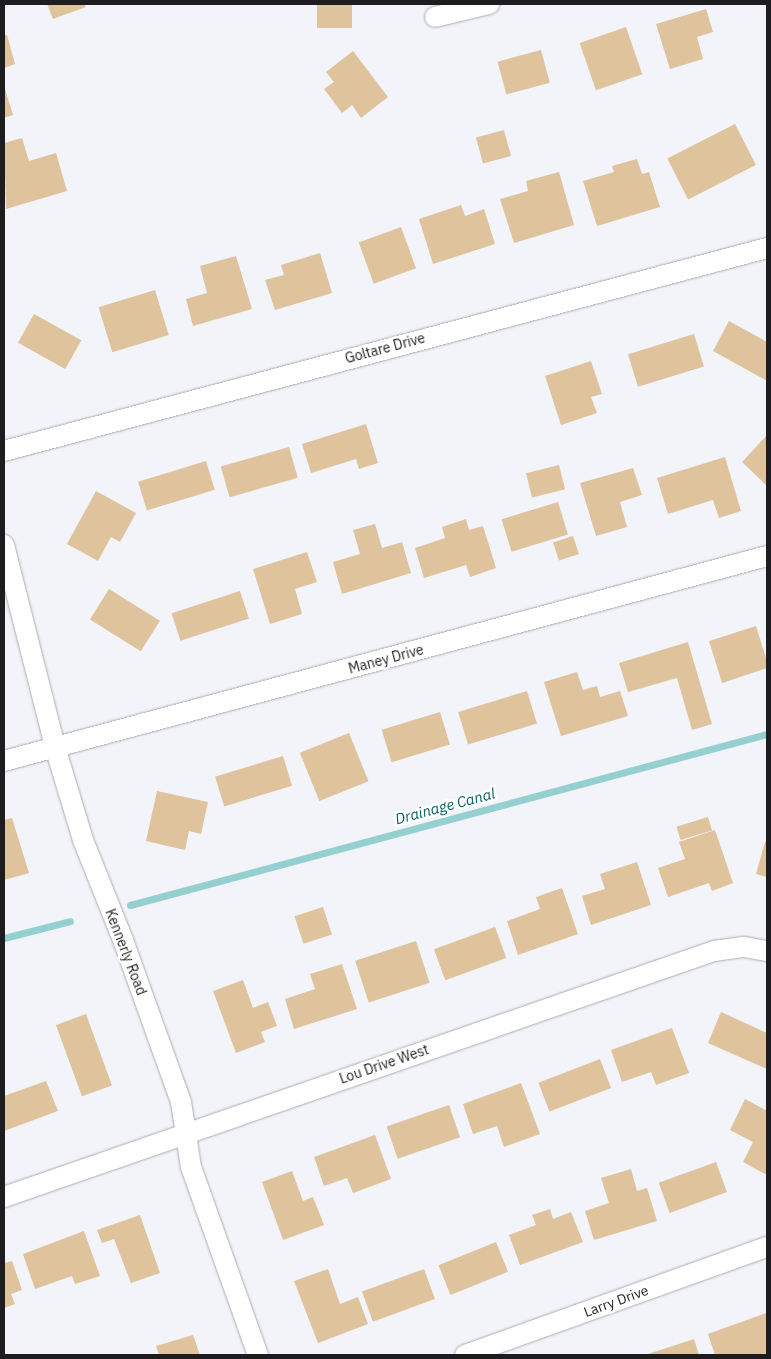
<!DOCTYPE html>
<html>
<head>
<meta charset="utf-8">
<style>
	body { margin:0 }
	#map { position:relative; width:771px; height:1359px; overflow:hidden; background:#f3f3fa; font-family:"IBM Plex Sans",sans-serif }
	div>[style] { position:absolute }
	.stream>* { height:7px; margin:-3.5px; padding:0 3.5px; transform-origin:3.5px; border-radius:3.5px; background:#95d0d1 }
	.building>* { inset:0; background:#dec39c; transform-origin:0 0 }
	.roads { filter:drop-shadow(0 0 1px #abacb2) drop-shadow(0 0 1px #abacb2) }
	.minor>* { height:20px; margin:-10px; padding:0 10px; transform-origin:10px; border-radius:10px; background:#fff }
	span { translate:-50% -50%; white-space:nowrap; text-align:center; line-height:1.15; -webkit-text-stroke:5px #fff; paint-order:stroke }
	.street-label { font-size:14px; color:#1d1d20 }
	.water-label { font-size:15px; color:#0a5f61; font-style:italic }
	.frame { position:absolute; inset:0; border:5px solid #1d1d20; pointer-events:none }
</style>
</head>
<body>
<div id="map">
	<div class="stream">
		<div style="left:130px;top:905px;width:660px;rotate:-15.03deg"></div>
		<div style="left:4px;top:938px;width:68px;rotate:-14.4deg"></div>
	</div>
	<div class="building">
		<div style="clip-path:polygon(47px 4px,84px 4px,86px 7px,53px 19px)"></div>
		<div style="left:317px;top:4px;width:35px;height:24px"></div>
		<div style="clip-path:polygon(706px 9px,713px 32px,697px 37px,703px 59px,670px 69px,656px 24px)"></div>
		<div style="left:626px;top:27px;width:50px;height:49px;rotate:71deg"></div>
		<div style="clip-path:polygon(4px 35px,7px 35px,15px 64px,4px 68px)"></div>
		<div style="left:541px;top:50px;width:34px;height:45px;rotate:75deg"></div>
		<div style="clip-path:polygon(353px 51px,388px 97px,361px 118px,352px 105px,342px 113px,324px 89px,334px 82px,326px 72px)"></div>
		<div style="clip-path:polygon(4px 86px,13px 115px,4px 118px)"></div>
		<div style="left:735px;top:124px;width:46px;height:76px;rotate:63deg"></div>
		<div style="left:504px;top:130px;width:27px;height:29px;rotate:75deg"></div>
		<div style="clip-path:polygon(22px 138px,29px 161px,56px 153px,67px 191px,6px 209px,4px 143px)"></div>
		<div style="clip-path:polygon(637px 159px,642px 174px,649px 172px,660px 207px,597px 226px,583px 181px,614px 172px,612px 166px)"></div>
		<div style="clip-path:polygon(559px 172px,574px 225px,514px 243px,500px 199px,528px 191px,526px 181px)"></div>
		<div style="clip-path:polygon(461px 205px,465px 216px,484px 209px,495px 244px,433px 264px,419px 219px)"></div>
		<div style="left:401px;top:227px;width:44px;height:45px;rotate:70deg"></div>
		<div style="clip-path:polygon(320px 253px,332px 293px,275px 310px,265px 280px,284px 275px,281px 265px)"></div>
		<div style="clip-path:polygon(236px 256px,252px 309px,193px 326px,186px 299px,207px 293px,200px 266px)"></div>
		<div style="left:155px;top:290px;width:47px;height:59px;rotate:73deg"></div>
		<div style="left:34px;top:314px;width:54px;height:33px;rotate:29deg"></div>
		<div style="clip-path:polygon(729px 321px,767px 342px,767px 381px,713px 351px)"></div>
		<div style="left:694px;top:334px;width:34px;height:69px;rotate:73deg"></div>
		<div style="clip-path:polygon(591px 361px,602px 394px,591px 397px,597px 413px,561px 425px,545px 376px)"></div>
		<div style="clip-path:polygon(366px 424px,378px 463px,359px 469px,356px 459px,311px 473px,302px 444px)"></div>
		<div style="clip-path:polygon(767px 435px,767px 486px,742px 462px)"></div>
		<div style="left:289px;top:447px;width:32px;height:71px;rotate:74deg"></div>
		<div style="clip-path:polygon(725px 457px,741px 511px,719px 518px,713px 500px,668px 514px,657px 478px)"></div>
		<div style="left:206px;top:461px;width:30px;height:71px;rotate:73deg"></div>
		<div style="left:559px;top:465px;width:25px;height:34px;rotate:76deg"></div>
		<div style="clip-path:polygon(633px 468px,642px 495px,620px 502px,627px 527px,596px 536px,580px 483px)"></div>
		<div style="clip-path:polygon(96px 491px,136px 513px,120px 542px,111px 537px,98px 561px,67px 544px)"></div>
		<div style="left:558px;top:502px;width:34px;height:59px;rotate:73deg"></div>
		<div style="clip-path:polygon(466px 519px,469px 530px,483px 526px,496px 568px,470px 577px,466px 565px,424px 578px,415px 548px,445px 538px,442px 527px)"></div>
		<div style="clip-path:polygon(375px 524px,382px 548px,402px 542px,411px 573px,342px 594px,333px 562px,360px 554px,353px 530px)"></div>
		<div style="left:573px;top:536px;width:19px;height:21px;rotate:72deg"></div>
		<div style="clip-path:polygon(307px 552px,317px 582px,295px 589px,302px 614px,270px 624px,253px 569px)"></div>
		<div style="left:109px;top:589px;width:60px;height:36px;rotate:32deg"></div>
		<div style="left:240px;top:591px;width:29px;height:72px;rotate:72deg"></div>
		<div style="clip-path:polygon(756px 626px,767px 661px,767px 668px,722px 683px,709px 641px)"></div>
		<div style="clip-path:polygon(688px 642px,712px 724px,692px 730px,677px 678px,628px 692px,619px 663px)"></div>
		<div style="clip-path:polygon(577px 672px,583px 690px,597px 686px,600px 697px,620px 691px,628px 716px,561px 736px,544px 682px)"></div>
		<div style="left:527px;top:691px;width:34px;height:72px;rotate:73deg"></div>
		<div style="left:440px;top:712px;width:34px;height:61px;rotate:73deg"></div>
		<div style="left:349px;top:733px;width:52px;height:53px;rotate:68deg"></div>
		<div style="left:283px;top:756px;width:31px;height:71px;rotate:73deg"></div>
		<div style="clip-path:polygon(157px 791px,208px 802px,201px 834px,189px 831px,185px 850px,146px 841px)"></div>
		<div style="left:708px;top:817px;width:14px;height:33px;rotate:73deg"></div>
		<div style="clip-path:polygon(12px 818px,29px 873px,4px 880px,4px 820px)"></div>
		<div style="clip-path:polygon(715px 830px,733px 883px,712px 891px,709px 883px,668px 897px,658px 868px,685px 859px,679px 842px)"></div>
		<div style="clip-path:polygon(765px 842px,767px 842px,767px 877px,756px 874px)"></div>
		<div style="clip-path:polygon(637px 862px,651px 905px,591px 925px,582px 896px,605px 889px,600px 874px)"></div>
		<div style="clip-path:polygon(562px 888px,578px 934px,518px 955px,507px 921px,540px 909px,536px 897px)"></div>
		<div style="left:323px;top:907px;width:29px;height:30px;rotate:72deg"></div>
		<div style="left:495px;top:927px;width:33px;height:65px;rotate:70deg"></div>
		<div style="left:416px;top:941px;width:44px;height:64px;rotate:72deg"></div>
		<div style="clip-path:polygon(342px 964px,357px 1009px,294px 1029px,285px 999px,315px 989px,310px 974px)"></div>
		<div style="clip-path:polygon(243px 980px,253px 1008px,268px 1002px,277px 1026px,261px 1032px,265px 1042px,236px 1053px,213px 991px)"></div>
		<div style="clip-path:polygon(721px 1012px,767px 1033px,767px 1069px,708px 1043px)"></div>
		<div style="left:86px;top:1014px;width:76px;height:32px;rotate:70deg"></div>
		<div style="clip-path:polygon(672px 1028px,689px 1073px,656px 1085px,651px 1072px,622px 1082px,611px 1050px)"></div>
		<div style="left:600px;top:1059px;width:31px;height:66px;rotate:69deg"></div>
		<div style="clip-path:polygon(46px 1081px,58px 1111px,4px 1131px,4px 1096px)"></div>
		<div style="clip-path:polygon(521px 1083px,540px 1134px,504px 1147px,497px 1126px,473px 1134px,463px 1104px)"></div>
		<div style="clip-path:polygon(745px 1099px,767px 1111px,767px 1175px,743px 1162px,753px 1142px,730px 1130px)"></div>
		<div style="left:449px;top:1105px;width:34px;height:66px;rotate:71deg"></div>
		<div style="clip-path:polygon(375px 1135px,391px 1179px,353px 1193px,347px 1178px,324px 1186px,314px 1157px)"></div>
		<div style="left:716px;top:1162px;width:32px;height:61px;rotate:70deg"></div>
		<div style="clip-path:polygon(631px 1169px,637px 1191px,647px 1188px,657px 1221px,594px 1240px,585px 1211px,609px 1203px,601px 1178px)"></div>
		<div style="clip-path:polygon(292px 1171px,303px 1201px,313px 1197px,324px 1225px,283px 1240px,262px 1182px)"></div>
		<div style="clip-path:polygon(550px 1209px,553px 1219px,571px 1212px,583px 1242px,520px 1265px,509px 1235px,536px 1225px,532px 1215px)"></div>
		<div style="clip-path:polygon(140px 1215px,160px 1273px,131px 1283px,114px 1239px,102px 1243px,97px 1230px)"></div>
		<div style="clip-path:polygon(84px 1231px,100px 1276px,75px 1284px,72px 1276px,35px 1289px,23px 1254px)"></div>
		<div style="left:496px;top:1242px;width:32px;height:62px;rotate:68deg"></div>
		<div style="clip-path:polygon(12px 1261px,22px 1290px,11px 1294px,15px 1304px,4px 1308px,4px 1263px)"></div>
		<div style="clip-path:polygon(328px 1269px,340px 1304px,358px 1297px,368px 1324px,318px 1343px,294px 1281px)"></div>
		<div style="left:424px;top:1269px;width:32px;height:66px;rotate:70deg"></div>
		<div style="clip-path:polygon(766px 1313px,767px 1355px,715px 1355px,708px 1334px)"></div>
		<div style="clip-path:polygon(193px 1335px,200px 1355px,159px 1355px,156px 1346px)"></div>
		<div style="clip-path:polygon(694px 1339px,699px 1355px,645px 1355px)"></div>
	</div>
	<div class="roads">
		<div class="minor">
			<div style="left:435px;top:17px;width:56px;rotate:-13.5deg"></div>
			<div style="left:4px;top:451px;width:790px;rotate:-14.9deg"></div>
			<div style="left:4px;top:545px;width:208px;rotate:75.8deg"></div>
			<div style="left:55px;top:747px;width:97px;rotate:73.2deg"></div>
			<div style="left:83px;top:840px;width:108px;rotate:68.2deg"></div>
			<div style="left:123px;top:940px;width:172px;rotate:70.3deg"></div>
			<div style="left:181px;top:1102px;width:66px;rotate:81.3deg"></div>
			<div style="left:191px;top:1167px;width:200px;rotate:70.4deg"></div>
			<div style="left:4px;top:761px;width:790px;rotate:-15.04deg"></div>
			<div style="left:4px;top:1197px;width:751px;rotate:-19.11deg"></div>
			<div style="left:714px;top:951px;width:30px;rotate:-8deg"></div>
			<div style="left:744px;top:947px;width:23px;rotate:10deg"></div>
			<div style="left:465px;top:1355px;width:321px;rotate:-19.7deg"></div>
		</div>
	</div>
	<div class="street-label">
		<span style="left:385px;top:348px;rotate:-15deg">Goltare Drive</span>
		<span style="left:386px;top:659px;rotate:-15deg">Maney Drive</span>
		<span style="left:126px;top:952px;rotate:69deg">Kennerly Road</span>
		<span style="left:384px;top:1064px;rotate:-19deg">Lou Drive West</span>
		<span style="left:616px;top:1301px;rotate:-20deg">Larry Drive</span>
	</div>
	<div class="water-label">
		<span style="left:445px;top:806px;rotate:-15deg">Drainage Canal</span>
	</div>
	<div class="frame"></div>
</div>
</body>
</html>
